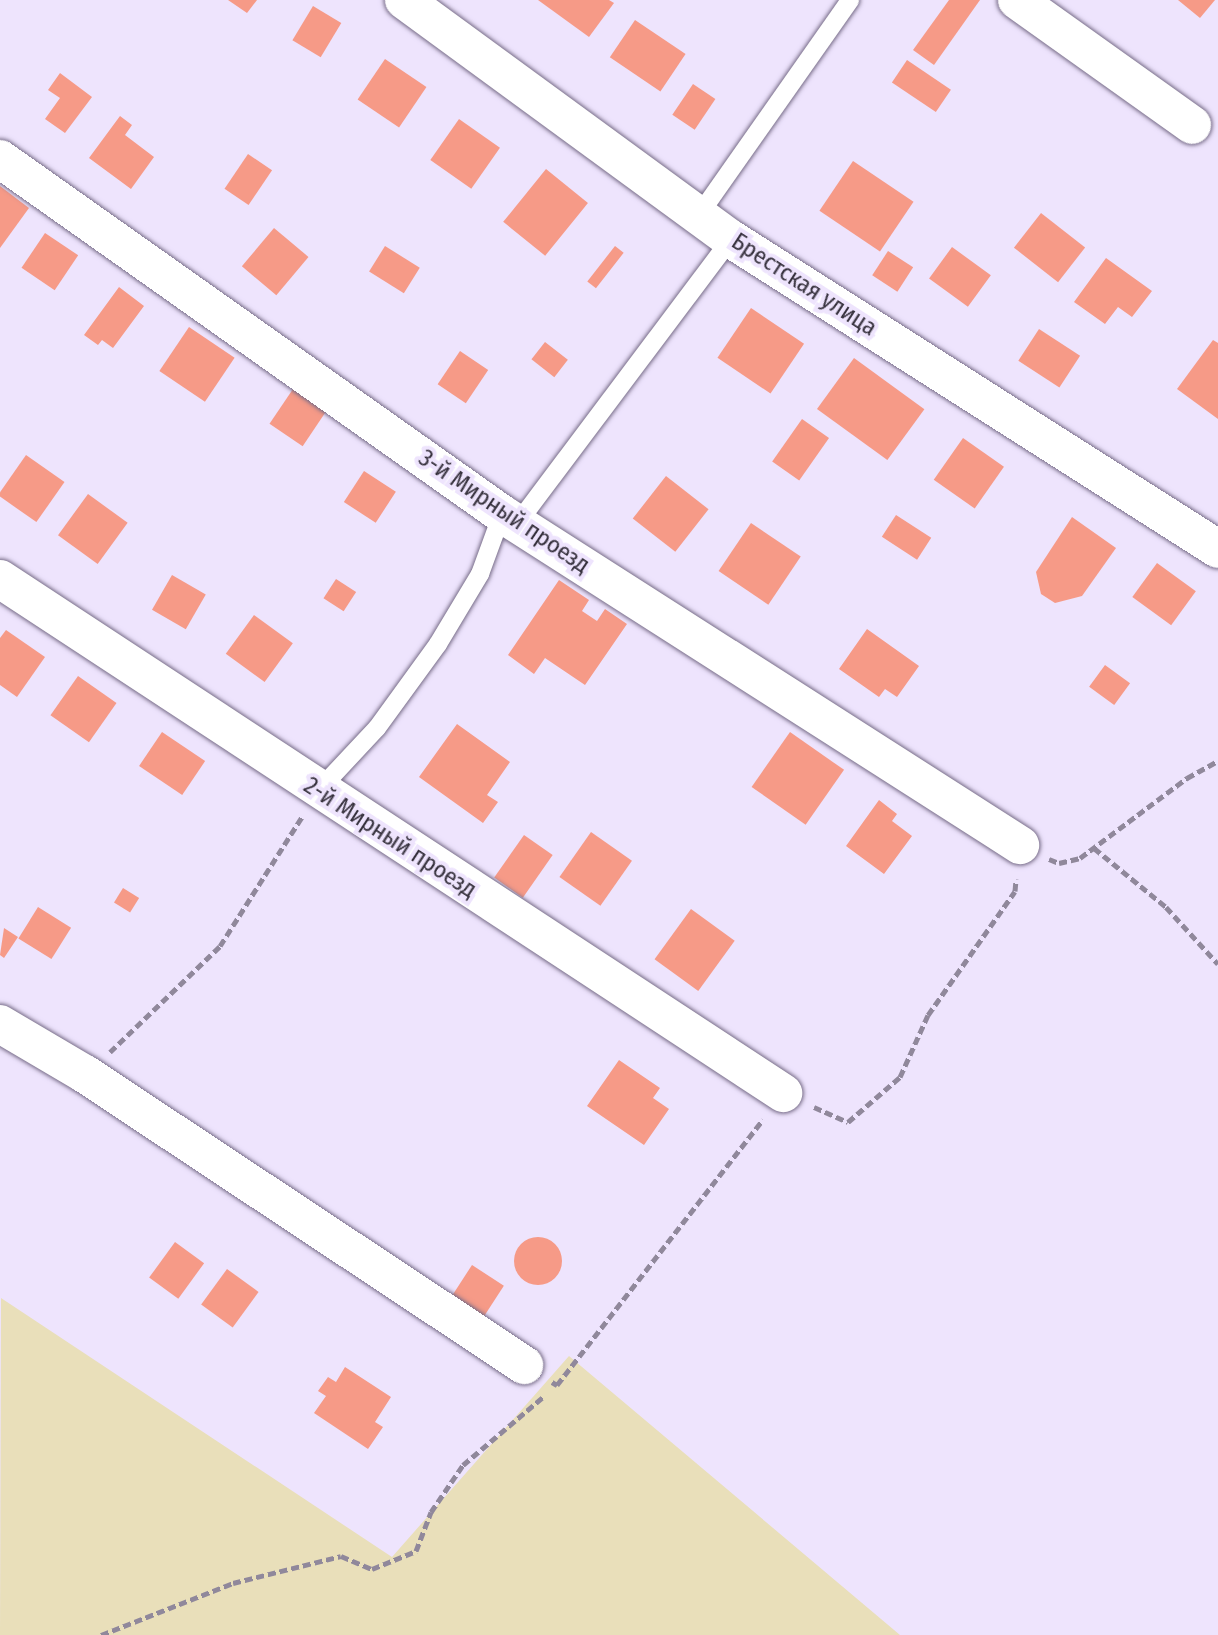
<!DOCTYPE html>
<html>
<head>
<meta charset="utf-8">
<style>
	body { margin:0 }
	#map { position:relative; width:1218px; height:1635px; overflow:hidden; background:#eee4fd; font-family:"Fira Sans Condensed",sans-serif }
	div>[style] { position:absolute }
	.sand>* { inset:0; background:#e9dfba }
	.building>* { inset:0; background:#f69a87; transform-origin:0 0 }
	.round { border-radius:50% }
	.path>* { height:5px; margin-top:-2.5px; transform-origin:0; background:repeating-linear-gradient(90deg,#90889b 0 8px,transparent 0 12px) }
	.roads { filter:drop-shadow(0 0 2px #776c88) drop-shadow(0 0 2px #776c88) }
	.lane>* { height:18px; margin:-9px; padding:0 9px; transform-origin:9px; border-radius:9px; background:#fff }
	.street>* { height:38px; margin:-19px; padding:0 19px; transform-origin:19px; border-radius:19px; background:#fff }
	span { translate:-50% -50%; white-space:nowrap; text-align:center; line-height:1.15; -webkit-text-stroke:8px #eee4fd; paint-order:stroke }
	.street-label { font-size:24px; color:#36313d }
</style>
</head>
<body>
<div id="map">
	<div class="sand">
		<div style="clip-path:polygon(1px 1298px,392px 1557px,569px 1356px,900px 1635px,0 1635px)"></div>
	</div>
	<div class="building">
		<div style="clip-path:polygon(228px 0,257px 0,247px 13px)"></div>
		<div style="clip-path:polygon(538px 0,609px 0,614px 3px,589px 37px)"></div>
		<div style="clip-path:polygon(949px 0,980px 0,934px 65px,913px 50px)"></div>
		<div style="clip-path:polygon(1178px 0,1215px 0,1200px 18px)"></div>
		<div style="left:313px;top:6px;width:33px;height:40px;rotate:31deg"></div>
		<div style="left:635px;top:20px;width:61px;height:45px;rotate:34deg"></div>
		<div style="left:385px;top:59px;width:50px;height:49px;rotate:34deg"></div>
		<div style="left:907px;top:60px;width:53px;height:27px;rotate:34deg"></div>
		<div style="clip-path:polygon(60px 73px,92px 97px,65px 133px,45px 119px,60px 98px,48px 90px)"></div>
		<div style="left:693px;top:84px;width:27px;height:37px;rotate:34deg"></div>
		<div style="clip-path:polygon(120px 116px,132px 125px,125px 135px,154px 157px,131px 189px,89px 158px)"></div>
		<div style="left:459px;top:119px;width:50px;height:50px;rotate:35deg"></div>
		<div style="left:248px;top:154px;width:29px;height:42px;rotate:34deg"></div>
		<div style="left:853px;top:161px;width:73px;height:60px;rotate:34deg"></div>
		<div style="left:546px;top:169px;width:54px;height:68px;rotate:39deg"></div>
		<div style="clip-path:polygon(0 186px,29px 208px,0 248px)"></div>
		<div style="left:1041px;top:213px;width:56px;height:44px;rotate:38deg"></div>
		<div style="left:274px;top:228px;width:45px;height:50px;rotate:40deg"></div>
		<div style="left:45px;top:233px;width:40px;height:42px;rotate:34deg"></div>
		<div style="left:385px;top:246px;width:41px;height:30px;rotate:32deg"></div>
		<div style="left:615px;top:246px;width:11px;height:45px;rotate:38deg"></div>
		<div style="left:952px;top:247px;width:48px;height:39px;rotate:36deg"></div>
		<div style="left:888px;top:251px;width:30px;height:29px;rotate:33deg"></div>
		<div style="clip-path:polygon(1106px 258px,1152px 291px,1132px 317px,1118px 307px,1105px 324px,1074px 302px)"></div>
		<div style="clip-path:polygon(119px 287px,144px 306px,113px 348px,102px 340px,98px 345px,84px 335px)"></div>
		<div style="left:751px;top:308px;width:64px;height:60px;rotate:34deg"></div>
		<div style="left:189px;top:327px;width:55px;height:53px;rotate:34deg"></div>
		<div style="left:1039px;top:329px;width:49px;height:38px;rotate:33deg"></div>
		<div style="clip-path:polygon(1213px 340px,1218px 343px,1218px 419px,1177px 389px)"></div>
		<div style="left:545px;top:342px;width:29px;height:22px;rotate:38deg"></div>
		<div style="left:460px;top:351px;width:34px;height:40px;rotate:34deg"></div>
		<div style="left:854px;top:358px;width:87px;height:63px;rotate:36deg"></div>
		<div style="left:293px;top:389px;width:40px;height:42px;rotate:34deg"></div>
		<div style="left:802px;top:419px;width:33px;height:52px;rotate:35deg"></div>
		<div style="left:963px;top:438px;width:50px;height:51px;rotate:35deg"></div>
		<div style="left:26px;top:455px;width:47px;height:49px;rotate:35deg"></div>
		<div style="left:364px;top:471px;width:38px;height:37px;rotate:33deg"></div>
		<div style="left:666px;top:476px;width:54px;height:54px;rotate:38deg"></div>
		<div style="left:88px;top:494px;width:49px;height:51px;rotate:36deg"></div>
		<div style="left:896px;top:515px;width:42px;height:26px;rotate:33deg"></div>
		<div style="clip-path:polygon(1072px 517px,1116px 548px,1082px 596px,1055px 603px,1041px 594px,1036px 572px)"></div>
		<div style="left:751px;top:523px;width:60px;height:58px;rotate:34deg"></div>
		<div style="left:1157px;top:563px;width:48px;height:42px;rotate:36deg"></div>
		<div style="left:172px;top:575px;width:39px;height:40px;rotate:30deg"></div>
		<div style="left:336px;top:579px;width:24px;height:23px;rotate:33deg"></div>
		<div style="clip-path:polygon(559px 580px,589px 600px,582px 611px,597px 621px,605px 609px,627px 624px,585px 685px,545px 658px,534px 674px,508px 655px)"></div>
		<div style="left:254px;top:615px;width:48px;height:48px;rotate:36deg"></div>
		<div style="clip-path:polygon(867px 629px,919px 666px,897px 697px,885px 689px,879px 697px,839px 669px)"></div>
		<div style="clip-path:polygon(6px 630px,45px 657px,17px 697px,0 685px,0 638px)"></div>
		<div style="left:1105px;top:665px;width:31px;height:27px;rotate:36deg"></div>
		<div style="left:78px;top:676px;width:47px;height:48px;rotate:35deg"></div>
		<div style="clip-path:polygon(457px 724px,510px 762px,487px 795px,498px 802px,483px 823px,419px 777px)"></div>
		<div style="left:162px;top:732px;width:52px;height:41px;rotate:34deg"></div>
		<div style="left:790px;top:732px;width:66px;height:67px;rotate:35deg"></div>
		<div style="clip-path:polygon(879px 800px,897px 814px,892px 821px,912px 836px,884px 874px,846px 846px)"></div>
		<div style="left:591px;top:832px;width:50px;height:55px;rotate:35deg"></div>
		<div style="left:524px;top:835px;width:35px;height:52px;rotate:35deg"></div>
		<div style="left:123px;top:888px;width:19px;height:17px;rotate:32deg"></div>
		<div style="left:38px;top:907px;width:39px;height:37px;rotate:32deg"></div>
		<div style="left:691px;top:909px;width:54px;height:62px;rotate:36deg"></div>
		<div style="clip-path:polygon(4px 928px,18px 937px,4px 958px,0 955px)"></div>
		<div style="clip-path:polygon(619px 1060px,660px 1088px,653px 1098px,669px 1109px,644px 1145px,587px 1106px)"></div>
		<div class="round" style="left:514px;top:1237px;width:48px;height:48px"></div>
		<div style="left:175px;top:1242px;width:36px;height:44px;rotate:36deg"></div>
		<div style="left:472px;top:1265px;width:38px;height:42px;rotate:33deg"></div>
		<div style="left:227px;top:1269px;width:39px;height:44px;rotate:36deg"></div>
		<div style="clip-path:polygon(345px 1367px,391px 1397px,375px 1422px,383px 1427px,368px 1449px,314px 1413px,326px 1396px,318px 1391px,328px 1377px,336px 1382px)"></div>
	</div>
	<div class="path">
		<div style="left:1094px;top:848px;width:93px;rotate:39.3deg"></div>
		<div style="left:1166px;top:907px;width:77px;rotate:47.6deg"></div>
		<div style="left:1049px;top:859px;width:11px;rotate:22deg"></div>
		<div style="left:1059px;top:863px;width:22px;rotate:-13deg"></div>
		<div style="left:1080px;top:858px;width:134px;rotate:-36.8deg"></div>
		<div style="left:1187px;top:778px;width:35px;rotate:-29deg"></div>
		<div style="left:110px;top:1052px;width:153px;rotate:-43.9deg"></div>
		<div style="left:220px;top:946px;width:153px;rotate:-57.6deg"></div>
		<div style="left:814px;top:1107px;width:37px;rotate:24deg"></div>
		<div style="left:848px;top:1122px;width:69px;rotate:-40.9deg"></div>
		<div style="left:900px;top:1077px;width:68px;rotate:-65.7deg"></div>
		<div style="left:928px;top:1015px;width:151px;rotate:-54.9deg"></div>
		<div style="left:1015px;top:891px;width:12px;rotate:-85deg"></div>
		<div style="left:552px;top:1382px;width:6px;rotate:31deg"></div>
		<div style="left:557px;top:1385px;width:336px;rotate:-52.2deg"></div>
		<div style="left:101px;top:1635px;width:142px;rotate:-21.5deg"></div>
		<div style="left:233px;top:1583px;width:111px;rotate:-14deg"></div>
		<div style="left:341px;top:1556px;width:34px;rotate:23deg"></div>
		<div style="left:372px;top:1569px;width:48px;rotate:-22.2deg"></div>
		<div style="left:416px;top:1551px;width:42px;rotate:-69deg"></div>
		<div style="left:431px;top:1512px;width:57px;rotate:-55.8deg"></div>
		<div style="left:463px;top:1465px;width:106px;rotate:-40.4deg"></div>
	</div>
	<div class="roads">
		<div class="lane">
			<div style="left:699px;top:215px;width:263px;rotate:-54.9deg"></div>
			<div style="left:517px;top:524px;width:356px;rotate:-53.1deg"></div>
			<div style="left:318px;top:791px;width:86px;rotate:-46.9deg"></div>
			<div style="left:377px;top:728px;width:104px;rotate:-54deg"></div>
			<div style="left:438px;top:644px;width:82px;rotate:-59deg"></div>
			<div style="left:480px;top:574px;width:64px;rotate:-69.9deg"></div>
		</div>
		<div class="street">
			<div style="left:404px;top:0;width:405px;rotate:36.2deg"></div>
			<div style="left:731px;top:239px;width:577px;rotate:32.48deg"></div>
			<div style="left:1017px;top:0;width:215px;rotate:35.5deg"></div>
			<div style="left:0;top:159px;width:615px;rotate:35.27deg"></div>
			<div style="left:502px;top:514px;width:615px;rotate:32.58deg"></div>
			<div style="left:0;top:579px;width:937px;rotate:33.28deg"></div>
			<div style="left:0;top:1024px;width:99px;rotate:30.5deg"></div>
			<div style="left:85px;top:1074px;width:527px;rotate:33.54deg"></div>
		</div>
	</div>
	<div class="street-label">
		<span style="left:804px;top:285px;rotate:33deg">Брестская улица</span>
		<span style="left:504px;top:512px;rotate:34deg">3-й Мирный проезд</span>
		<span style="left:390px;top:838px;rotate:33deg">2-й Мирный проезд</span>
	</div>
</div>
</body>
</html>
